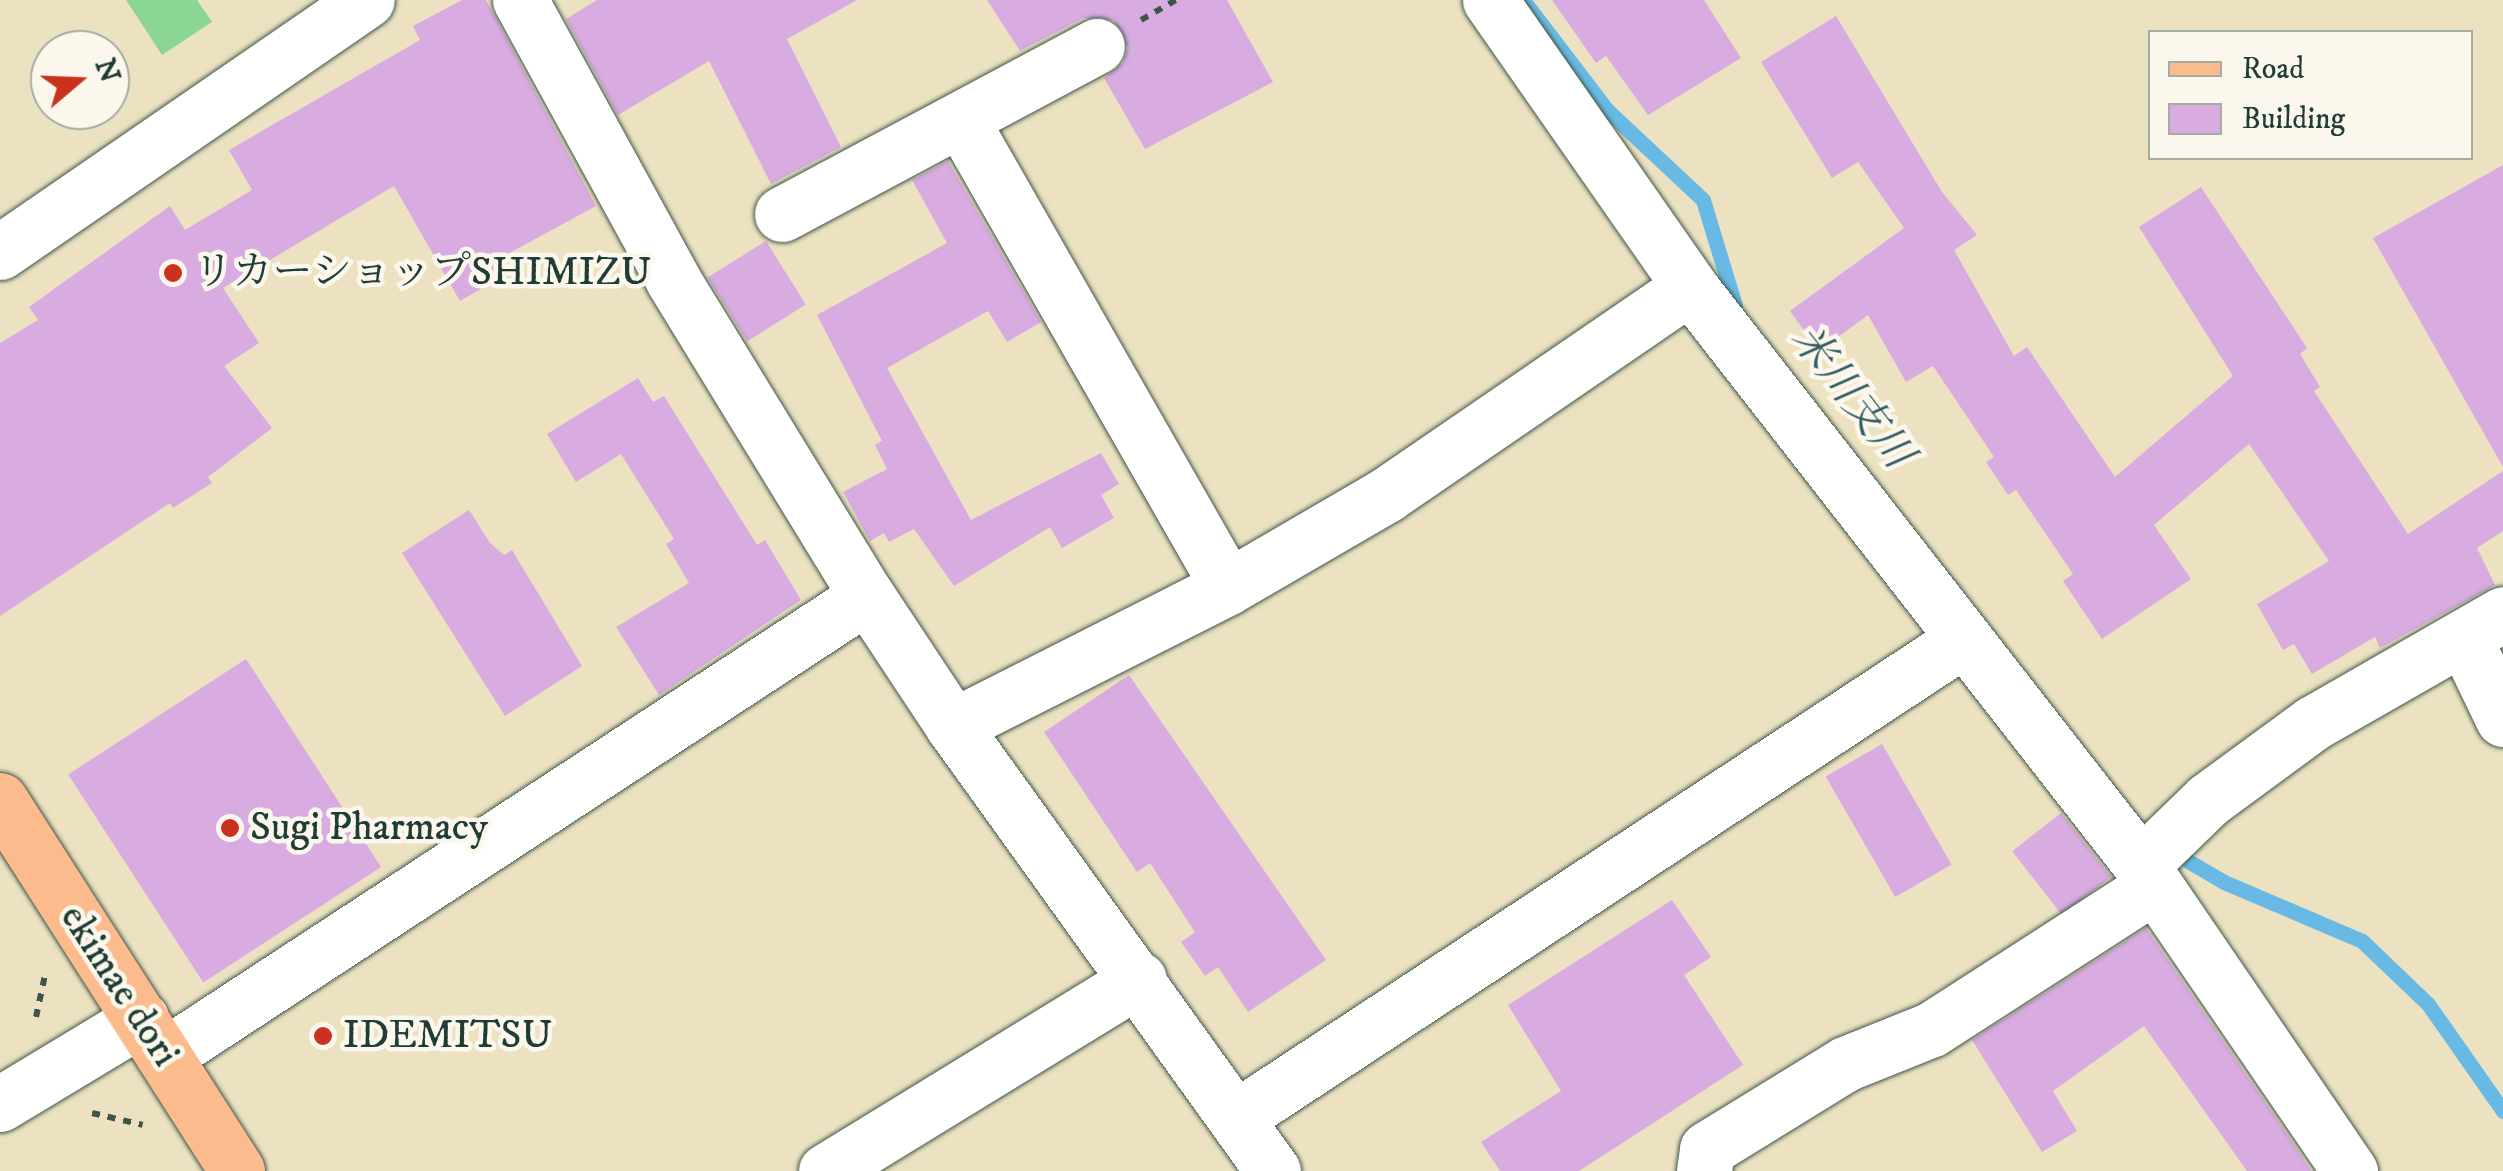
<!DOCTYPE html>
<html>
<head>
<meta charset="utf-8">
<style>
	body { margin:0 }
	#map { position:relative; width:2503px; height:1171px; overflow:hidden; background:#ece2c1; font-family:"IM FELL DW Pica","Noto Serif JP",serif }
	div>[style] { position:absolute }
	.green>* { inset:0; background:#8bd693 }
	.stream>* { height:15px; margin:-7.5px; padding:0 7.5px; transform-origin:7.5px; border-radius:7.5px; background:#68bae4 }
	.building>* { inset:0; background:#d8abe1; transform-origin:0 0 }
	.path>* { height:6px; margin-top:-3px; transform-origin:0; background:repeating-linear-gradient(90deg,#3e5649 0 8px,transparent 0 16px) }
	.roads { filter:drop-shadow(0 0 2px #3e5649) drop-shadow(0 0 2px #3e5649) }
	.minor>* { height:55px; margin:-27.5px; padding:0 27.5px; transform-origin:27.5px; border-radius:27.5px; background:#fff }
	.major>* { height:55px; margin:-27.5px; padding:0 27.5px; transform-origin:27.5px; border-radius:27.5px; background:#fbbb8d }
	.dots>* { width:28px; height:28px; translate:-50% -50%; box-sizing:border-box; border:5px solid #fbf7ec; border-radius:50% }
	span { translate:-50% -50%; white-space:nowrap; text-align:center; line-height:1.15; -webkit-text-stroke:9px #fbf7ec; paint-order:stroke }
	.poi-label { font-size:40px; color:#1f3d34 }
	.left { translate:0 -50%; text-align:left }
	.street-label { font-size:40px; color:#1f3d34 }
	.water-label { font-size:42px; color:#315c60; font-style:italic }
	.legend { position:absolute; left:2148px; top:30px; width:325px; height:130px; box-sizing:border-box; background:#fbf7ec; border:2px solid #a3ada2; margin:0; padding:12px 18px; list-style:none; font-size:30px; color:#1f3d34 }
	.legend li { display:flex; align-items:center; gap:20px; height:50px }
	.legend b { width:50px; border:2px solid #a3ada2 }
	.north { position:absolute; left:30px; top:30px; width:100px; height:100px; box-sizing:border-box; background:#fbf7ec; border:2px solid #a3ada2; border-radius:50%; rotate:71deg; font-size:28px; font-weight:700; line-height:40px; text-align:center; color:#1f3d34 }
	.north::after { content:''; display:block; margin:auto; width:35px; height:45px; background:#c8321e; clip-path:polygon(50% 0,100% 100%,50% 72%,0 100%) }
</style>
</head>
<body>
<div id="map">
	<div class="green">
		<div style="clip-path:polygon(126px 0,197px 0,212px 22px,162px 55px)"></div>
	</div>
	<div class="stream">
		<div style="left:1523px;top:0;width:140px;rotate:52.6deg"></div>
		<div style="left:1608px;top:111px;width:130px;rotate:43.1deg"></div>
		<div style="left:1703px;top:200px;width:110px;rotate:73.1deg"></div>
		<div style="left:2171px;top:851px;width:61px;rotate:30.3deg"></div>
		<div style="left:2224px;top:882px;width:150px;rotate:23.1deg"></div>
		<div style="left:2362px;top:941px;width:91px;rotate:43.7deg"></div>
		<div style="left:2428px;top:1004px;width:131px;rotate:55deg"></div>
	</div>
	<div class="building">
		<div style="clip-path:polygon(462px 0,486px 0,596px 206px,491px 263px,500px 278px,460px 301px,394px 186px,223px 288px,259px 343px,224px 366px,272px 428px,208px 477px,212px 483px,173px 508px,170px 503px,0 616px,0 343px,38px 320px,29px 307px,170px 206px,185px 230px,252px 190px,229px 150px,420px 40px,413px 26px)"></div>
		<div style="clip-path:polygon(597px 0,857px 0,787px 39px,841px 147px,771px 184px,709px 61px,618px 115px,566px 19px)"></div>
		<div style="clip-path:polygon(987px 0,1227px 0,1273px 82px,1145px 149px,1104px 78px,1123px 63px,1128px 48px,1114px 20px,1083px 18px,1020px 51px)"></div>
		<div style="clip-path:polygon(1552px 0,1704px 0,1741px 58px,1648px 115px,1606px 56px,1596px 63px)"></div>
		<div style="clip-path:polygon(1836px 16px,1942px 192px,1977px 235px,1954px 250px,2014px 356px,2027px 347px,2115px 477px,2233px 376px,2139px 227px,2201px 187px,2307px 348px,2300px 354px,2320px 387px,2314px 391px,2408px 534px,2503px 471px,2503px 531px,2477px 548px,2495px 585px,2380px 648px,2375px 637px,2312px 674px,2294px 644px,2283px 650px,2257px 604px,2329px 561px,2249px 444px,2154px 525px,2191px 579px,2102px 639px,2063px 581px,2073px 574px,2016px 490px,2008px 495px,1986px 462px,1994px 457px,1933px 366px,1906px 382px,1868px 315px,1819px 351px,1790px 311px,1904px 228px,1858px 162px,1832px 178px,1761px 62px)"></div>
		<div style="clip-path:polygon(948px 161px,1041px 322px,1007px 342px,988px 311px,887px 368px,971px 520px,1101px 453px,1119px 484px,1101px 495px,1114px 518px,1062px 548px,1050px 527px,954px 586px,914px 529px,889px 542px,884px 533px,870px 541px,843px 492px,887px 469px,875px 445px,882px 441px,817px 315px,947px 243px,912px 180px)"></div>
		<div style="clip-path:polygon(2503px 165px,2503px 467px,2373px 238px)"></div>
		<div style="left:766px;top:241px;width:75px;height:69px;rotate:58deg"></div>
		<div style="clip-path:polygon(638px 378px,653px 402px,664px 396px,757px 545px,765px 540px,801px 600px,659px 695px,616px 627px,689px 583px,666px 544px,674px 539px,621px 454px,576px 482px,547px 434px)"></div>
		<div style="clip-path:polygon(469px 510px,490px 543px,504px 555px,512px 550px,582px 666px,505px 716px,402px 553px)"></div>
		<div style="left:246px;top:659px;width:248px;height:212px;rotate:57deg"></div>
		<div style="clip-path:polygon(1129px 675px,1326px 960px,1248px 1012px,1218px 967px,1205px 976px,1181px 942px,1195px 932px,1150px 863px,1137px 872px,1044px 732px)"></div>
		<div style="left:1882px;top:744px;width:139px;height:65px;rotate:60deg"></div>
		<div style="left:2061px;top:813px;width:81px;height:62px;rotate:52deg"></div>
		<div style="clip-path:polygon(1672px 900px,1711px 957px,1684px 975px,1743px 1065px,1579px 1171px,1500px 1171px,1481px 1142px,1561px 1091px,1508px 1005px)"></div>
		<div style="clip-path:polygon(2146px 928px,2297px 1149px,2311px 1171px,2247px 1171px,2144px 1026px,2053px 1091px,2077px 1131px,2042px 1152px,1972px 1040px)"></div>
	</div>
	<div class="path">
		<div style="left:1141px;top:20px;width:40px;rotate:-29.7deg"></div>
		<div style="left:36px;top:1017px;width:43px;rotate:-77.9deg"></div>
		<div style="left:92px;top:1113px;width:52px;rotate:13.2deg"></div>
	</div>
	<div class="roads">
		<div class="minor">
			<div style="left:520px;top:0;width:319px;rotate:61.3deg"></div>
			<div style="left:673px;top:280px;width:371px;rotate:58.5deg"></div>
			<div style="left:867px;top:596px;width:156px;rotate:56.5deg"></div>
			<div style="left:953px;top:726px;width:548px;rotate:54.28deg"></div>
			<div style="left:1490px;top:0;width:350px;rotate:55.1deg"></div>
			<div style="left:1690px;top:287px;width:733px;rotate:52.04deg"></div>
			<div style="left:2141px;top:865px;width:371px;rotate:55.7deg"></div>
			<div style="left:782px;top:214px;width:357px;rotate:-28.1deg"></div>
			<div style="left:0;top:252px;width:445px;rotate:-34.5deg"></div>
			<div style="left:1228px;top:587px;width:183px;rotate:-30.2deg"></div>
			<div style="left:1386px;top:495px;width:368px;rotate:-34.4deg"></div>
			<div style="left:2464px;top:638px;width:90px;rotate:64.3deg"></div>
			<div style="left:953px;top:726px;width:308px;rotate:-26.8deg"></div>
			<div style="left:1228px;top:587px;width:538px;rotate:-119.76deg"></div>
			<div style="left:2141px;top:865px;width:93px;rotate:-44.1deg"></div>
			<div style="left:2208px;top:800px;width:130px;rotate:-36.3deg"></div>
			<div style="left:2313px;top:723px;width:219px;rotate:-29.8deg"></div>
			<div style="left:164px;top:1056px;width:840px;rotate:-33.2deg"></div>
			<div style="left:0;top:1104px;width:165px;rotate:-31.1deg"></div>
			<div style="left:1237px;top:1117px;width:869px;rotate:-33.31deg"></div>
			<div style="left:826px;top:1171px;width:367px;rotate:-31.5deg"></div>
			<div style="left:1704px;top:1171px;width:22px;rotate:-82deg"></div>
			<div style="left:1707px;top:1149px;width:162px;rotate:-31.6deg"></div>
			<div style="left:1845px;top:1064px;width:94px;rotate:-21.9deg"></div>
			<div style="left:1932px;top:1029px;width:264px;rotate:-32.8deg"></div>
		</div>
		<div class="major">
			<div style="left:0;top:800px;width:440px;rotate:57.4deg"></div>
		</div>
	</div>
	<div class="dots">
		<div style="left:173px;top:273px;background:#c8321e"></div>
		<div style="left:230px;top:828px;background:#c8321e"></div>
		<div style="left:323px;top:1036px;background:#c8321e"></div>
	</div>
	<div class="poi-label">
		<span class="left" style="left:193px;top:273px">リカーショップSHIMIZU</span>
		<span class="left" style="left:250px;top:828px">Sugi Pharmacy</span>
		<span class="left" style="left:343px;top:1036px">IDEMITSU</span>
	</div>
	<div class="street-label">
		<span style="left:119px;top:986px;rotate:57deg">ekimae dori</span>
	</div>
	<div class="water-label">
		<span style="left:1851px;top:397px;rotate:52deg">米川支川</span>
	</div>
	<ul class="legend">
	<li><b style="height:12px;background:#fbbb8d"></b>Road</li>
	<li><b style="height:28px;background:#d8abe1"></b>Building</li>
	</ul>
	<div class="north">N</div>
</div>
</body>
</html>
